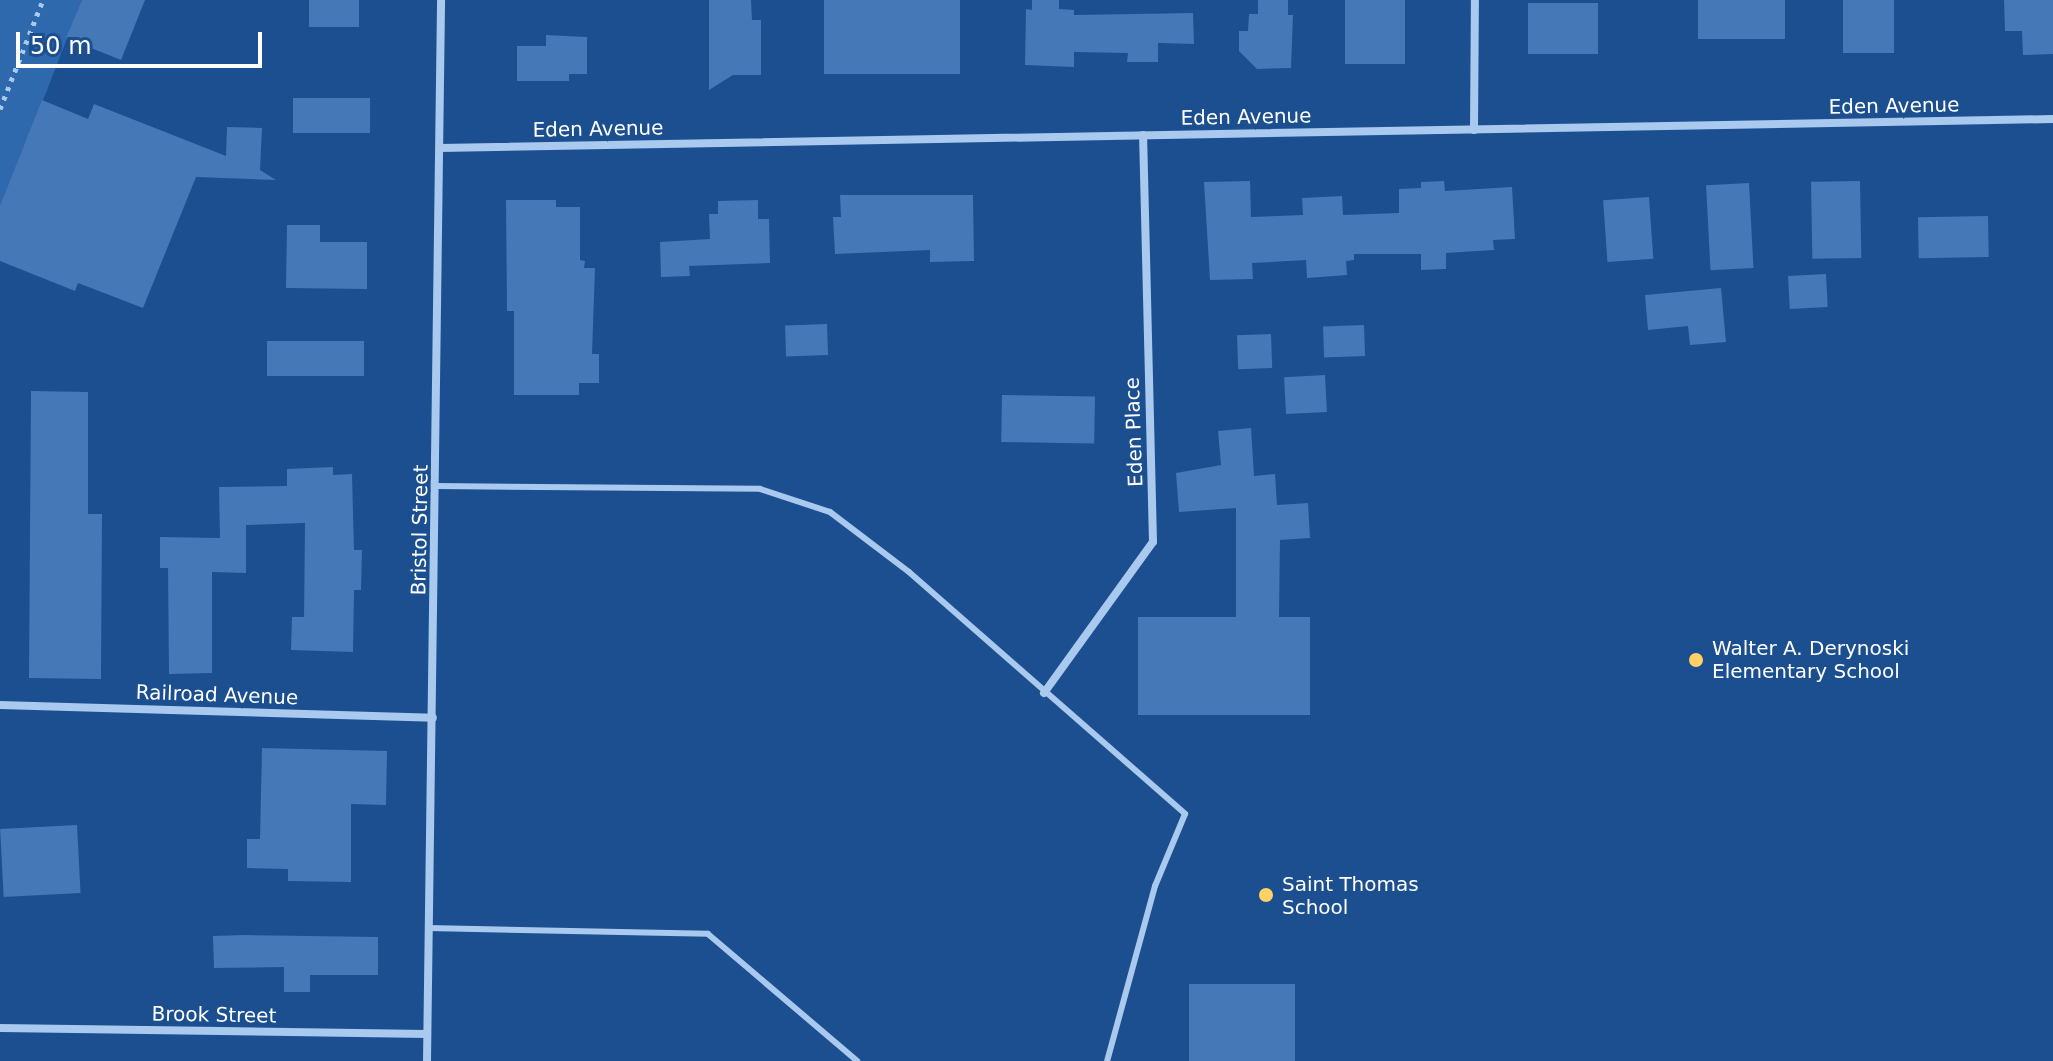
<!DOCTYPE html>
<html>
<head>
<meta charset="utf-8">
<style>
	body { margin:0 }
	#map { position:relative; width:2053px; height:1061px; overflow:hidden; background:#1b4f8f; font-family:"DejaVu Sans",sans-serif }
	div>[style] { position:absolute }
	.green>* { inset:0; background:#2e69ad }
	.building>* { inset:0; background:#4478b7; transform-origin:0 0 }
	.path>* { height:5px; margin-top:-2.5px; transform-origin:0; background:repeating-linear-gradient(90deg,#a9c9ee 0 4px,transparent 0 10px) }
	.lane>* { height:6px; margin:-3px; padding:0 3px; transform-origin:3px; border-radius:3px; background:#a9c9ee }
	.street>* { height:8px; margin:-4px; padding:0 4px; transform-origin:4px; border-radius:4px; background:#a9c9ee }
	.dots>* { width:22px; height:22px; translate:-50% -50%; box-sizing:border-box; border:4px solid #1b4f8f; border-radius:50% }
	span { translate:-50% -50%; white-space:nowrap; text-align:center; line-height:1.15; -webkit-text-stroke:6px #1b4f8f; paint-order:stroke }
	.street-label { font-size:20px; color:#fff }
	.poi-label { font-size:20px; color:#fff }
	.left { translate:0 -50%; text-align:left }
	.scale { position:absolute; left:16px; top:32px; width:246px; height:36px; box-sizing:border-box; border:4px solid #fff; border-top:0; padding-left:10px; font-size:24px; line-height:28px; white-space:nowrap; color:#fff; -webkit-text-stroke:6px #1b4f8f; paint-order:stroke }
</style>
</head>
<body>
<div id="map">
	<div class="green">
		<div style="clip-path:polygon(0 0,82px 0,0 211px)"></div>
	</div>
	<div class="building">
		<div style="clip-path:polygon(82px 0,145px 0,121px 60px,66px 38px)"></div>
		<div style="left:309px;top:0;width:50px;height:27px"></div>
		<div style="clip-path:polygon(709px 0,751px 0,752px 20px,761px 20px,761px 75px,733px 75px,709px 90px)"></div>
		<div style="left:824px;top:0;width:136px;height:74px"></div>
		<div style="clip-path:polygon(1032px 0,1059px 0,1059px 9px,1074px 10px,1074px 15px,1193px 13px,1194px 44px,1158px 43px,1158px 62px,1127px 62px,1128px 53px,1074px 52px,1074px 67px,1025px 65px,1026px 9px,1032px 10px)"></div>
		<div style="clip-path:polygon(1258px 0,1288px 0,1288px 15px,1293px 15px,1291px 68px,1257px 69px,1239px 51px,1239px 31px,1248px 31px,1249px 14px,1258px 14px)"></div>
		<div style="left:1345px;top:0;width:60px;height:64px"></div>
		<div style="left:1698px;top:0;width:87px;height:39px"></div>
		<div style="left:1843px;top:0;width:51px;height:53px"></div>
		<div style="clip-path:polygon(2004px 0,2053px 0,2053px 54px,2023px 55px,2022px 31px,2005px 31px)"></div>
		<div style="left:1528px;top:3px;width:70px;height:51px"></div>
		<div style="clip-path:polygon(546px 35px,587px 37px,587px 74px,569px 74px,569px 81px,517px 81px,517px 46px,546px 46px)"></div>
		<div style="left:293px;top:98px;width:77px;height:35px"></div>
		<div style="clip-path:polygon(42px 100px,88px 119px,94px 104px,226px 156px,227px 127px,262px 128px,260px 170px,276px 180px,196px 177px,143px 308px,78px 283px,75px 291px,0 261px,0 206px)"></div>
		<div style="clip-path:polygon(1250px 181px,1251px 217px,1303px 215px,1302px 198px,1342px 196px,1343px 215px,1399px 213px,1399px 189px,1421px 188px,1421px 182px,1444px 181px,1445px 191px,1512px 187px,1515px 239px,1493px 240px,1494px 250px,1446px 253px,1446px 269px,1421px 270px,1421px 254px,1354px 254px,1354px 260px,1346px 261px,1347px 275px,1307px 278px,1306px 260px,1252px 263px,1253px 279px,1210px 280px,1204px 182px)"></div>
		<div style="left:1860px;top:181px;width:77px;height:49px;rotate:89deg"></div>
		<div style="left:1749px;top:183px;width:85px;height:43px;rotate:87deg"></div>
		<div style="clip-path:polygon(840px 195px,973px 195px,974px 261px,930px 262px,930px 250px,835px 254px,833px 217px,841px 217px)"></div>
		<div style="left:1649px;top:197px;width:62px;height:46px;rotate:86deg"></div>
		<div style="clip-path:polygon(506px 200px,556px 200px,556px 207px,580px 207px,580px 260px,585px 261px,584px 268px,595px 268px,592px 354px,599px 354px,599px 383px,579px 383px,579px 395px,514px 395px,514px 311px,507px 311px)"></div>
		<div style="clip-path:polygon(758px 200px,758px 219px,769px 219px,770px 263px,689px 266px,690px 276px,661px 277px,660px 242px,710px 239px,709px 214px,718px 214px,718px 201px)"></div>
		<div style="left:1988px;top:216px;width:41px;height:70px;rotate:89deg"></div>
		<div style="clip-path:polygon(287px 225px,320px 225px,320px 242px,367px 242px,367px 289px,286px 288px)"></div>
		<div style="left:1826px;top:274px;width:33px;height:38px;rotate:87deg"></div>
		<div style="clip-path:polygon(1721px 288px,1726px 342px,1690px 345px,1688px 326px,1648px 330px,1645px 295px)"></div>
		<div style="left:827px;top:324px;width:31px;height:42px;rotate:88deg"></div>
		<div style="left:1364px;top:325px;width:31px;height:41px;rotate:88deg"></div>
		<div style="left:1271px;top:334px;width:34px;height:34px;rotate:88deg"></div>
		<div style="left:364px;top:341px;width:35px;height:97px;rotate:90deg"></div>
		<div style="left:1325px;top:375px;width:37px;height:41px;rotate:87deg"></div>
		<div style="clip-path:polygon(31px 391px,88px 392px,88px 514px,102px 514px,101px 679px,29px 678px)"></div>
		<div style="left:1002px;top:395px;width:93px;height:47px;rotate:1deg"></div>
		<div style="clip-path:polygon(1251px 428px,1254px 476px,1275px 474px,1277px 505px,1308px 503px,1310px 538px,1280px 540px,1279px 617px,1310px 617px,1310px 715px,1138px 715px,1138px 617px,1236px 617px,1236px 508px,1179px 512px,1176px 473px,1221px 465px,1218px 431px)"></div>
		<div style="clip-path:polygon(333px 467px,333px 475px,352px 474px,354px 550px,362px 550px,361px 590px,354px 590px,353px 652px,291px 650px,292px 617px,304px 617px,305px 523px,246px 525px,246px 573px,212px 572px,212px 673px,169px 674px,168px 568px,160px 568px,160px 537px,220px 538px,219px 487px,287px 486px,287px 469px)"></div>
		<div style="clip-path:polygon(262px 748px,387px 751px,386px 805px,351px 804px,351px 882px,288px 881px,288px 869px,247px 868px,247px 839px,260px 839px)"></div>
		<div style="left:77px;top:825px;width:68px;height:77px;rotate:87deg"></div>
		<div style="clip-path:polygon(244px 935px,378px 937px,378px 975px,310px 975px,310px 992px,284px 992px,284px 967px,214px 968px,213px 936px)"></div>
		<div style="left:1295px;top:984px;width:77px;height:106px;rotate:90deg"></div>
	</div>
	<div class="path">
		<div style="left:0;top:109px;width:117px;rotate:-68.5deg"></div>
	</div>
	<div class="lane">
		<div style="left:436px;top:486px;width:324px;rotate:0.5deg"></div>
		<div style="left:760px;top:489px;width:74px;rotate:18.2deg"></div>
		<div style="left:830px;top:512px;width:99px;rotate:37.2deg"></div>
		<div style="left:909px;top:572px;width:367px;rotate:41.2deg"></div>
		<div style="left:1185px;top:814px;width:78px;rotate:112.6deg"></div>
		<div style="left:1155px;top:886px;width:181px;rotate:105.3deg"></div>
		<div style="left:428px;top:928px;width:280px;rotate:1.2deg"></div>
		<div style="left:708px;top:934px;width:196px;rotate:40.4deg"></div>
	</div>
	<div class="street">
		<div style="left:1474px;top:130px;width:130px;rotate:-89.6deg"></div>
		<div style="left:440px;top:148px;width:1613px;rotate:-1.03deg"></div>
		<div style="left:1044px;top:693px;width:186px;rotate:-54.2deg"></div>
		<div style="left:1153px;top:542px;width:407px;rotate:-91.4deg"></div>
		<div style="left:0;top:705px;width:433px;rotate:1.7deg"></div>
		<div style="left:0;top:1028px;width:427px;rotate:0.8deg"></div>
		<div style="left:427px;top:1061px;width:1061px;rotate:-89.24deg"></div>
	</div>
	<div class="dots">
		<div style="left:1696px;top:660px;background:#ffd166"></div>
		<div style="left:1266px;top:895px;background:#ffd166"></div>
	</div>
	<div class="street-label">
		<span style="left:1894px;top:106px;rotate:-1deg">Eden Avenue</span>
		<span style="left:1246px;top:117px;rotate:-1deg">Eden Avenue</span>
		<span style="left:598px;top:129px;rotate:-1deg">Eden Avenue</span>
		<span style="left:1134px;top:432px;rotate:-92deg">Eden Place</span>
		<span style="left:420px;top:530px;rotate:-89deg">Bristol Street</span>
		<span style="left:217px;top:695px;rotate:2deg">Railroad Avenue</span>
		<span style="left:214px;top:1015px;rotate:1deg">Brook Street</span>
	</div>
	<div class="poi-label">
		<span class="left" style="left:1712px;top:660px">Walter A. Derynoski<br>Elementary School</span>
		<span class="left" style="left:1282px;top:896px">Saint Thomas<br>School</span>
	</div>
	<div class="scale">50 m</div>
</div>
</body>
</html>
